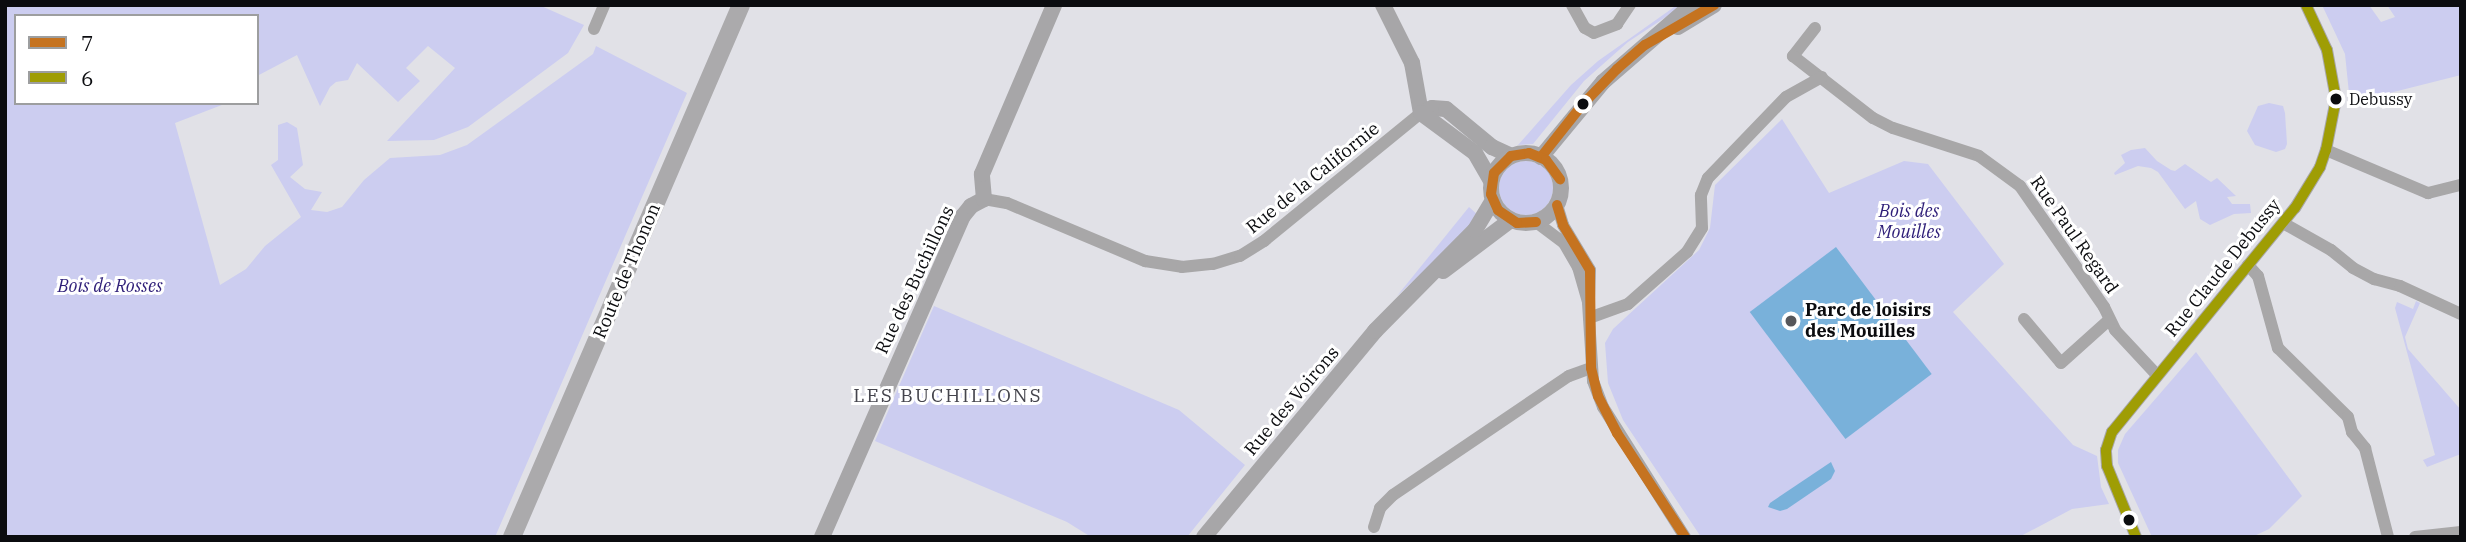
<!DOCTYPE html>
<html>
<head>
<meta charset="utf-8">
<style>
	body { margin:0 }
	#map { position:relative; width:2466px; height:542px; overflow:hidden; background:#e1e1e7; font-family:"IBM Plex Serif",serif }
	div>[style] { position:absolute }
	.green>* { inset:0; background:#cccdf0 }
	.round { border-radius:50% }
	.water>* { inset:0; background:#79b1da; transform-origin:0 0 }
	.street>* { height:12px; margin:-6px; padding:0 6px; transform-origin:6px; border-radius:6px; background:#a8a7a8 }
	.secondary>* { height:16px; margin:-8px; padding:0 8px; transform-origin:8px; border-radius:8px; background:#a7a6a8 }
	.secondary>.ring { margin:-8px; padding:0; box-sizing:content-box; background:none; border:16px solid #a7a6a8; border-radius:50% }
	.primary>* { height:18px; margin:-9px; padding:0 9px; transform-origin:9px; border-radius:9px; background:#abaaac }
	.bus-1>* { height:10px; margin:-5px; padding:0 5px; transform-origin:5px; border-radius:5px; background:#c57320 }
	.bus-2>* { height:10px; margin:-5px; padding:0 5px; transform-origin:5px; border-radius:5px; background:#9f9d04 }
	.dots>* { width:19px; height:19px; translate:-50% -50%; box-sizing:border-box; border:4px solid #fff; border-radius:50% }
	span { translate:-50% -50%; white-space:nowrap; text-align:center; line-height:1.15; -webkit-text-stroke:6px #fff; paint-order:stroke }
	.bus-label { font-size:16px; color:#0b0c0f }
	.left { translate:0 -50%; text-align:left }
	.street-label { font-size:18px; color:#0b0c0f }
	.park-label { font-size:18px; color:#2e1e78; font-style:italic }
	.poi-label { font-size:18px; color:#0b0c0f; font-weight:700 }
	.neighbourhood-label { font-size:19px; color:#45454d; letter-spacing:2px }
	.frame { position:absolute; inset:0; border:7px solid #0b0c0f; pointer-events:none }
	.legend { position:absolute; left:14px; top:14px; width:245px; height:91px; box-sizing:border-box; background:#fff; border:2px solid #9d9e9f; margin:0; padding:9px 12px; list-style:none; font-size:21px; color:#0b0c0f }
	.legend li { display:flex; align-items:center; gap:14px; height:35px }
	.legend b { width:35px; border:2px solid #9d9e9f }
</style>
</head>
<body>
<div id="map">
	<div class="green">
		<div style="clip-path:polygon(5px 5px,539px 5px,584px 25px,568px 53px,468px 127px,434px 140px,387px 141px,455px 68px,428px 46px,406px 68px,420px 81px,398px 102px,357px 63px,348px 80px,336px 82px,330px 87px,320px 106px,297px 55px,257px 76px,257px 16px,16px 16px,16px 103px,227px 103px,175px 123px,220px 285px,246px 269px,265px 246px,301px 217px,271px 165px,278px 160px,278px 125px,287px 122px,297px 128px,303px 165px,290px 177px,305px 189px,322px 192px,311px 210px,327px 212px,342px 207px,364px 180px,390px 158px,440px 155px,467px 145px,593px 54px,596px 46px,687px 93px,495px 537px,5px 537px)"></div>
		<div style="clip-path:polygon(1677px 5px,1684px 5px,1628px 42px,1584px 81px,1533px 144px,1518px 145px,1571px 85px,1598px 61px)"></div>
		<div style="clip-path:polygon(2322px 5px,2369px 5px,2381px 22px,2395px 17px,2387px 5px,2461px 5px,2461px 75px,2350px 103px,2345px 54px)"></div>
		<div style="clip-path:polygon(2269px 103px,2283px 106px,2285px 113px,2287px 144px,2285px 149px,2276px 152px,2255px 145px,2247px 131px,2258px 106px)"></div>
		<div style="clip-path:polygon(1782px 119px,1829px 193px,1904px 161px,1928px 164px,2004px 264px,1953px 312px,2073px 445px,2097px 456px,2101px 487px,2109px 504px,2072px 509px,2019px 537px,1701px 537px,1623px 420px,1608px 383px,1605px 343px,1613px 329px,1699px 250px,1710px 228px,1715px 185px)"></div>
		<div style="clip-path:polygon(2145px 148px,2157px 161px,2171px 170px,2175px 171px,2185px 164px,2211px 182px,2217px 178px,2236px 196px,2227px 197px,2232px 204px,2250px 204px,2251px 213px,2234px 214px,2210px 225px,2200px 219px,2196px 201px,2185px 209px,2158px 172px,2151px 168px,2138px 166px,2115px 175px,2114px 173px,2125px 163px,2121px 155px,2131px 150px)"></div>
		<div class="round" style="left:1499px;top:161px;width:54px;height:54px"></div>
		<div style="clip-path:polygon(1469px 207px,1479px 216px,1466px 232px,1397px 296px)"></div>
		<div style="clip-path:polygon(2416px 301px,2420px 303px,2405px 337px,2408px 349px,2461px 410px,2461px 454px,2427px 467px,2423px 460px,2435px 455px,2395px 308px,2397px 302px,2413px 309px)"></div>
		<div style="clip-path:polygon(934px 306px,1179px 410px,1245px 465px,1187px 537px,1091px 537px,1067px 522px,875px 441px)"></div>
		<div style="clip-path:polygon(2196px 352px,2302px 496px,2269px 529px,2252px 537px,2152px 537px,2118px 463px,2118px 450px,2125px 434px)"></div>
	</div>
	<div class="water">
		<div style="left:1836px;top:247px;width:159px;height:108px;rotate:53deg"></div>
		<div style="clip-path:polygon(1831px 462px,1835px 471px,1831px 479px,1787px 509px,1780px 511px,1768px 507px,1770px 503px)"></div>
	</div>
	<div class="street">
		<div style="left:1572px;top:5px;width:26px;rotate:61deg"></div>
		<div style="left:1585px;top:28px;width:10px;rotate:29deg"></div>
		<div style="left:1594px;top:33px;width:25px;rotate:-21deg"></div>
		<div style="left:1617px;top:24px;width:23px;rotate:-56deg"></div>
		<div style="left:1815px;top:28px;width:36px;rotate:128deg"></div>
		<div style="left:1793px;top:56px;width:101px;rotate:37.8deg"></div>
		<div style="left:1873px;top:118px;width:22px;rotate:27deg"></div>
		<div style="left:1893px;top:128px;width:90px;rotate:18deg"></div>
		<div style="left:1979px;top:156px;width:51px;rotate:36.2deg"></div>
		<div style="left:2020px;top:186px;width:147px;rotate:55.2deg"></div>
		<div style="left:2104px;top:307px;width:25px;rotate:64deg"></div>
		<div style="left:2115px;top:330px;width:62px;rotate:47deg"></div>
		<div style="left:594px;top:29px;width:26px;rotate:-67deg"></div>
		<div style="left:2326px;top:150px;width:111px;rotate:22.9deg"></div>
		<div style="left:2428px;top:193px;width:34px;rotate:-14deg"></div>
		<div style="left:984px;top:199px;width:23px;rotate:10deg"></div>
		<div style="left:1007px;top:203px;width:150px;rotate:22.8deg"></div>
		<div style="left:1145px;top:261px;width:37px;rotate:9deg"></div>
		<div style="left:1182px;top:267px;width:31px;rotate:-6deg"></div>
		<div style="left:1213px;top:264px;width:28px;rotate:-17deg"></div>
		<div style="left:1240px;top:256px;width:28px;rotate:-32deg"></div>
		<div style="left:1264px;top:241px;width:203px;rotate:-39.2deg"></div>
		<div style="left:1557px;top:205px;width:21px;rotate:73deg"></div>
		<div style="left:1563px;top:225px;width:52px;rotate:59deg"></div>
		<div style="left:1590px;top:270px;width:26px;rotate:92deg"></div>
		<div style="left:1536px;top:222px;width:35px;rotate:37deg"></div>
		<div style="left:1564px;top:243px;width:28px;rotate:60deg"></div>
		<div style="left:1578px;top:267px;width:37px;rotate:74deg"></div>
		<div style="left:1588px;top:303px;width:78px;rotate:86.3deg"></div>
		<div style="left:1593px;top:381px;width:28px;rotate:69deg"></div>
		<div style="left:1603px;top:407px;width:154px;rotate:57.8deg"></div>
		<div style="left:2283px;top:223px;width:55px;rotate:29.4deg"></div>
		<div style="left:2331px;top:250px;width:28px;rotate:39deg"></div>
		<div style="left:2353px;top:268px;width:24px;rotate:28deg"></div>
		<div style="left:2374px;top:279px;width:27px;rotate:15deg"></div>
		<div style="left:2400px;top:286px;width:67px;rotate:24.7deg"></div>
		<div style="left:2248px;top:265px;width:15px;rotate:48deg"></div>
		<div style="left:2258px;top:276px;width:75px;rotate:74.5deg"></div>
		<div style="left:2278px;top:348px;width:98px;rotate:44.6deg"></div>
		<div style="left:2348px;top:417px;width:16px;rotate:75deg"></div>
		<div style="left:2352px;top:432px;width:21px;rotate:51deg"></div>
		<div style="left:2365px;top:448px;width:92px;rotate:75.5deg"></div>
		<div style="left:1589px;top:318px;width:41px;rotate:-19.7deg"></div>
		<div style="left:1628px;top:304px;width:79px;rotate:-41.4deg"></div>
		<div style="left:1687px;top:252px;width:28px;rotate:-58deg"></div>
		<div style="left:1702px;top:228px;width:33px;rotate:-92deg"></div>
		<div style="left:1701px;top:195px;width:18px;rotate:-68deg"></div>
		<div style="left:1708px;top:178px;width:112px;rotate:-46.1deg"></div>
		<div style="left:1786px;top:97px;width:41px;rotate:-29.1deg"></div>
		<div style="left:2024px;top:319px;width:57px;rotate:49.9deg"></div>
		<div style="left:2061px;top:363px;width:64px;rotate:-41.9deg"></div>
		<div style="left:1374px;top:527px;width:20px;rotate:-72deg"></div>
		<div style="left:1380px;top:508px;width:18px;rotate:-45deg"></div>
		<div style="left:1393px;top:495px;width:212px;rotate:-34.1deg"></div>
		<div style="left:1569px;top:376px;width:23px;rotate:-20deg"></div>
		<div style="left:2136px;top:537px;width:77px;rotate:-112.2deg"></div>
		<div style="left:2107px;top:466px;width:16px;rotate:-94deg"></div>
		<div style="left:2106px;top:450px;width:19px;rotate:-72deg"></div>
		<div style="left:2112px;top:432px;width:289px;rotate:-50.8deg"></div>
		<div style="left:2295px;top:208px;width:48px;rotate:-58.6deg"></div>
		<div style="left:2320px;top:167px;width:18px;rotate:-71deg"></div>
		<div style="left:2326px;top:150px;width:52px;rotate:-78.9deg"></div>
		<div style="left:2336px;top:99px;width:50px;rotate:-100.4deg"></div>
		<div style="left:2327px;top:50px;width:50px;rotate:-115deg"></div>
		<div style="left:2415px;top:537px;width:46px;rotate:-6.2deg"></div>
	</div>
	<div class="secondary">
		<div style="left:1383px;top:5px;width:65px;rotate:63.4deg"></div>
		<div style="left:1412px;top:63px;width:51px;rotate:79.8deg"></div>
		<div style="left:1678px;top:27px;width:42px;rotate:-31.4deg"></div>
		<div style="left:1421px;top:113px;width:12px;rotate:-24deg"></div>
		<div style="left:1432px;top:108px;width:14px;rotate:4deg"></div>
		<div style="left:1446px;top:109px;width:60px;rotate:39.6deg"></div>
		<div style="left:1492px;top:147px;width:21px;rotate:25deg"></div>
		<div style="left:1421px;top:113px;width:67px;rotate:36.5deg"></div>
		<div style="left:1475px;top:153px;width:32px;rotate:60deg"></div>
		<div class="ring" style="left:1491px;top:153px;width:54px;height:54px"></div>
		<div style="left:1541px;top:157px;width:97px;rotate:-50.4deg"></div>
		<div style="left:1603px;top:82px;width:118px;rotate:-40.9deg"></div>
		<div style="left:1443px;top:271px;width:85px;rotate:-36.9deg"></div>
		<div style="left:822px;top:537px;width:351px;rotate:-66.3deg"></div>
		<div style="left:963px;top:216px;width:13px;rotate:-51deg"></div>
		<div style="left:971px;top:206px;width:15px;rotate:-28deg"></div>
		<div style="left:984px;top:199px;width:25px;rotate:-95deg"></div>
		<div style="left:982px;top:174px;width:184px;rotate:-66.9deg"></div>
		<div style="left:1204px;top:537px;width:268px;rotate:-50.3deg"></div>
		<div style="left:1375px;top:331px;width:142px;rotate:-45.3deg"></div>
		<div style="left:1475px;top:230px;width:35px;rotate:-59deg"></div>
	</div>
	<div class="primary">
		<div style="left:512px;top:537px;width:579px;rotate:-66.71deg"></div>
	</div>
	<div class="bus-1">
		<div style="left:1541px;top:157px;width:68px;rotate:-51.6deg"></div>
		<div style="left:1583px;top:104px;width:49px;rotate:-45.8deg"></div>
		<div style="left:1617px;top:69px;width:37px;rotate:-41deg"></div>
		<div style="left:1645px;top:45px;width:80px;rotate:-30.1deg"></div>
		<div style="left:1557px;top:205px;width:21px;rotate:73deg"></div>
		<div style="left:1563px;top:225px;width:52px;rotate:59deg"></div>
		<div style="left:1590px;top:270px;width:98px;rotate:89.4deg"></div>
		<div style="left:1591px;top:368px;width:29px;rotate:76deg"></div>
		<div style="left:1598px;top:396px;width:42px;rotate:62.8deg"></div>
		<div style="left:1617px;top:433px;width:124px;rotate:56.8deg"></div>
		<div style="left:1536px;top:222px;width:19px;rotate:177deg"></div>
		<div style="left:1517px;top:223px;width:23px;rotate:-146deg"></div>
		<div style="left:1498px;top:210px;width:17px;rotate:-114deg"></div>
		<div style="left:1491px;top:194px;width:21px;rotate:-82deg"></div>
		<div style="left:1494px;top:173px;width:24px;rotate:-45deg"></div>
		<div style="left:1511px;top:156px;width:18px;rotate:-9deg"></div>
		<div style="left:1529px;top:153px;width:18px;rotate:22deg"></div>
		<div style="left:1546px;top:160px;width:24px;rotate:54deg"></div>
	</div>
	<div class="bus-2">
		<div style="left:2136px;top:537px;width:77px;rotate:-112.2deg"></div>
		<div style="left:2107px;top:466px;width:16px;rotate:-94deg"></div>
		<div style="left:2106px;top:450px;width:19px;rotate:-72deg"></div>
		<div style="left:2112px;top:432px;width:289px;rotate:-50.8deg"></div>
		<div style="left:2295px;top:208px;width:48px;rotate:-58.6deg"></div>
		<div style="left:2320px;top:167px;width:18px;rotate:-71deg"></div>
		<div style="left:2326px;top:150px;width:52px;rotate:-78.9deg"></div>
		<div style="left:2336px;top:99px;width:50px;rotate:-100.4deg"></div>
		<div style="left:2327px;top:50px;width:50px;rotate:-115deg"></div>
	</div>
	<div class="dots">
		<div style="left:2336px;top:99px;background:#0b0c0f"></div>
		<div style="left:1583px;top:104px;background:#0b0c0f"></div>
		<div style="left:1791px;top:321px;background:#56575b"></div>
		<div style="left:2129px;top:520px;background:#0b0c0f"></div>
	</div>
	<div class="bus-label">
		<span class="left" style="left:2349px;top:99px">Debussy</span>
	</div>
	<div class="street-label">
		<span style="left:1313px;top:178px;rotate:-39deg">Rue de la Californie</span>
		<span style="left:2074px;top:235px;rotate:55deg">Rue Paul Regard</span>
		<span style="left:2223px;top:268px;rotate:-51deg">Rue Claude Debussy</span>
		<span style="left:627px;top:271px;rotate:-67deg">Route de Thonon</span>
		<span style="left:915px;top:280px;rotate:-65deg">Rue des Buchillons</span>
		<span style="left:1292px;top:401px;rotate:-50deg">Rue des Voirons</span>
	</div>
	<div class="park-label">
		<span style="left:1909px;top:222px">Bois des<br>Mouilles</span>
		<span style="left:110px;top:286px">Bois de Rosses</span>
	</div>
	<div class="poi-label">
		<span class="left" style="left:1805px;top:321px">Parc de loisirs<br>des Mouilles</span>
	</div>
	<div class="neighbourhood-label">
		<span style="left:948px;top:396px">LES BUCHILLONS</span>
	</div>
	<div class="frame"></div>
	<ul class="legend">
	<li><b style="height:9px;background:#c57320"></b>7</li>
	<li><b style="height:9px;background:#9f9d04"></b>6</li>
	</ul>
</div>
</body>
</html>
